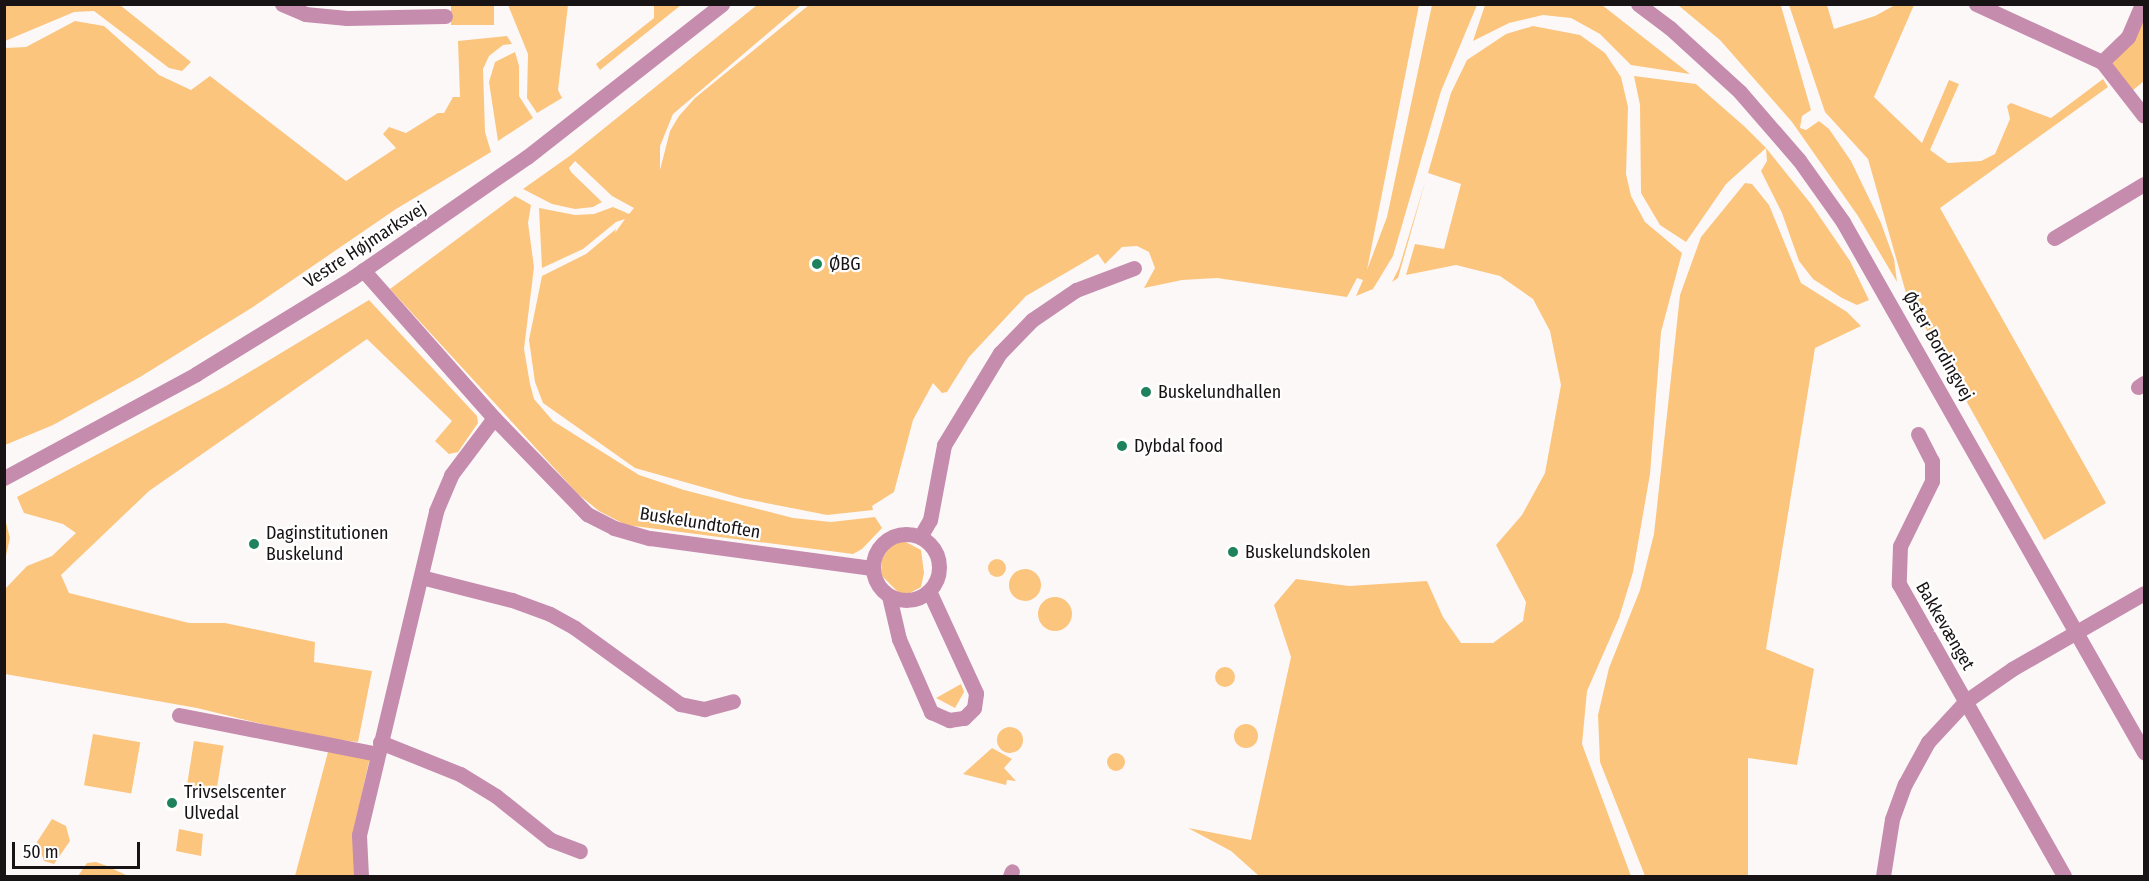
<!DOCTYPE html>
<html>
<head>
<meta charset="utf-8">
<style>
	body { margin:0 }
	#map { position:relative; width:2149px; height:881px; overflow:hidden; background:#fdf8f8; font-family:"Fira Sans Condensed",sans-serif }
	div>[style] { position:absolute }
	.green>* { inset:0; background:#fbc57e; transform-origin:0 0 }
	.round { border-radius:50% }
	.minor>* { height:15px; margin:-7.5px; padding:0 7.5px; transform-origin:7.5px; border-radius:7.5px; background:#c58cad }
	.minor>.ring { margin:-7.5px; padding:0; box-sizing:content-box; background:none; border:15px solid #c58cad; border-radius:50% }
	.dots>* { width:16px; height:16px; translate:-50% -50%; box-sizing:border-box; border:3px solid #fff; border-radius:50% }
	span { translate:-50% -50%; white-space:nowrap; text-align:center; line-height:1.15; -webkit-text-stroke:4.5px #fff; paint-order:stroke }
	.street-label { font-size:18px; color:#181314 }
	.poi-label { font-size:18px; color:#181314 }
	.left { translate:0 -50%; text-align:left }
	.frame { position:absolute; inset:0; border:6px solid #181314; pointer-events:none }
	.scale { position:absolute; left:12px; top:842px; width:128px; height:27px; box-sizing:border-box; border:3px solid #181314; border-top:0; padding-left:8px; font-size:18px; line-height:21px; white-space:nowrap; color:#181314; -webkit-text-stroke:4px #fff; paint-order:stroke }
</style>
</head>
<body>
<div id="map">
	<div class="green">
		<div style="clip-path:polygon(4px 5px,120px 5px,191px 62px,182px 71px,169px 68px,94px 11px,74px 12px,5px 41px)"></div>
		<div style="left:451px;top:5px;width:43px;height:20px"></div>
		<div style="clip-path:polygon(508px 5px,568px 5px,558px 90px,562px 98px,537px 113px,527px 98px,528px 54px)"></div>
		<div style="clip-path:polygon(654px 5px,681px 5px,600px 70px,596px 64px,654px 18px)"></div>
		<div style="clip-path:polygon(757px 5px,801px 5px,673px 114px,660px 146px,660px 170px,670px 131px,679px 116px,695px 98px,809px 5px,1419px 5px,1367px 270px,1387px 217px,1432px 5px,1477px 5px,1441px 91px,1393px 256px,1373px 289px,1356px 296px,1363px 280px,1357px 278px,1347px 297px,1217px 278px,1182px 280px,1144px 288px,1155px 268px,1149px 252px,1137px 246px,1122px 247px,1105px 264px,1098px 254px,1026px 296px,969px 357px,947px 392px,942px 393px,933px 383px,913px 420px,894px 492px,872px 506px,873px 510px,827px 515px,741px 498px,635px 468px,543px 403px,535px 382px,529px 340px,542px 276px,586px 254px,616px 229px,615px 233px,625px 219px,616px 222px,583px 249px,542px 268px,539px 208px,575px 215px,594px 214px,613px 207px,629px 214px,634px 208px,612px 196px,575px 161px,569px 168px,571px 172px,602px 202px,593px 207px,575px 209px,552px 204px,523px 189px,571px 155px)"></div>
		<div style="clip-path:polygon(1485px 5px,1602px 5px,1690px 74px,1631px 65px,1600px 34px,1571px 18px,1543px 15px,1509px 23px,1473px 41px)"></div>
		<div style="clip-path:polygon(1678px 5px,1781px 6px,1811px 110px,1802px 116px,1800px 128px,1806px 130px,1819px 121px,1829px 129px,1851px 161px,1881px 223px,1894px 259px,1897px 282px,1858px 216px,1792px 122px,1720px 40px)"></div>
		<div style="clip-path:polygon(1789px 5px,1827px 5px,1834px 29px,1875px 16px,1895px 5px,1914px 5px,1874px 97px,1922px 143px,1949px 80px,1959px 84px,1930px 150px,1948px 163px,1981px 161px,1995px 154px,2010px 119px,2007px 106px,2011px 103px,2051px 118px,2103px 79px,2108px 87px,1940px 208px,2106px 503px,2044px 540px,1906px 293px,1868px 159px,1825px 112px)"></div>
		<div style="clip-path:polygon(2144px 18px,2144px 81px,2132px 91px,2111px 65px,2129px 46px)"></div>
		<div style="clip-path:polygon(75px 21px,104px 26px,159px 75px,191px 90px,210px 76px,346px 181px,396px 148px,383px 134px,389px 127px,406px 133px,438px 113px,444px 113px,453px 97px,460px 97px,458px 41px,507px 36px,512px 44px,503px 45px,489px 56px,483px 69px,485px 132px,491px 152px,396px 209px,253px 307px,140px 377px,53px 425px,5px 445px,5px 48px,26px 47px)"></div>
		<div style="clip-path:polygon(1533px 26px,1580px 35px,1605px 53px,1621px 77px,1628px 107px,1626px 174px,1631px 196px,1645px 222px,1682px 253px,1661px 332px,1650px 474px,1633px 572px,1619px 618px,1587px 691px,1582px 744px,1631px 876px,1259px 876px,1231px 851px,1188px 828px,1251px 840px,1291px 657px,1274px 605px,1296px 579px,1349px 586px,1427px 581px,1443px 617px,1461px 643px,1493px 643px,1523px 621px,1526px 602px,1496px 545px,1522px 515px,1545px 473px,1561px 385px,1550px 331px,1533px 299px,1500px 276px,1456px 265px,1406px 275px,1415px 244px,1444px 249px,1461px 184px,1428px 173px,1451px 93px,1467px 60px,1506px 34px)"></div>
		<div style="clip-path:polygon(515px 52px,519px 66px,519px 96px,533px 118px,498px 141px,489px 82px,495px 62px)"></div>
		<div style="clip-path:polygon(1634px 76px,1696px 84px,1745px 127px,1766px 148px,1811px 204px,1850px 261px,1869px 300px,1857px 305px,1842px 298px,1813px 279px,1799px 261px,1782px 213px,1761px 171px,1767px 161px,1766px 148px,1726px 184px,1686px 242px,1660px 225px,1641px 193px,1640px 105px)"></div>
		<div style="clip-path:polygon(1426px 179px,1398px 278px,1392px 282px,1399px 268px)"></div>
		<div style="clip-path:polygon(1745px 183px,1752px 184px,1769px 205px,1801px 283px,1847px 312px,1861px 326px,1815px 348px,1766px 649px,1814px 669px,1797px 765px,1748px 758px,1748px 876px,1645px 876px,1600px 762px,1598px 715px,1609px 668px,1640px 590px,1654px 534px,1680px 295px,1701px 237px)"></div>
		<div style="clip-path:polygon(515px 196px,531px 205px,528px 223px,534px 267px,524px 349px,530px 384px,534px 399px,553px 421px,639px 475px,684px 490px,793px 518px,831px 522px,875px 517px,882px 528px,862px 549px,853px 554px,626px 525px,599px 511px,578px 494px,390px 289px)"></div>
		<div style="clip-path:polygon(369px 300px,477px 416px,478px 423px,458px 452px,449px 454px,435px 441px,452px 421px,367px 339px,149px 491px,61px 575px,69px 593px,189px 623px,225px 623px,315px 642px,314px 662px,372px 671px,358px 742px,315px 737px,197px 708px,5px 674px,4px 590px,27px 566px,52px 556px,76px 533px,63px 524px,24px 513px,17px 497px,226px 386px)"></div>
		<div style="clip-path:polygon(5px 519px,10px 538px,5px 560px,4px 560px)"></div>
		<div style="clip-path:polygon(902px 540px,921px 550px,924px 573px,921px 587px,908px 594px,899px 593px,881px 575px,882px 559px,890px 546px)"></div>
		<div class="round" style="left:988px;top:559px;width:18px;height:18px"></div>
		<div class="round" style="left:1009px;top:569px;width:32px;height:32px"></div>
		<div class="round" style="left:1038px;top:597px;width:34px;height:34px"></div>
		<div class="round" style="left:1215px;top:667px;width:20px;height:20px"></div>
		<div style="clip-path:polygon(961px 684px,964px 692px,955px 708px,936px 698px)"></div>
		<div class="round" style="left:1234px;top:724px;width:24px;height:24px"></div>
		<div class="round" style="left:997px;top:727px;width:26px;height:26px"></div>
		<div style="left:93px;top:734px;width:48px;height:52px;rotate:10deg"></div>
		<div style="left:194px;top:741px;width:30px;height:51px;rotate:9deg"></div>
		<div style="clip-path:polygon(992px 748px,1012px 759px,1004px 768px,1016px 781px,1007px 780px,1006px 785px,963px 774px)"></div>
		<div style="clip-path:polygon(328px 752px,370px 757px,354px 830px,355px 876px,295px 876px)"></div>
		<div class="round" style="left:1107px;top:753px;width:18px;height:18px"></div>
		<div style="clip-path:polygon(52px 819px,66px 826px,70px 841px,54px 864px,44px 861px,37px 842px)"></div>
		<div style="clip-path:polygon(179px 829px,203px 834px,201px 856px,176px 851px)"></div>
		<div style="clip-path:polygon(96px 862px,107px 866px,128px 876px,78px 876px,87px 863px)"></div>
	</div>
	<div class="minor">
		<div style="left:282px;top:4px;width:25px;rotate:23deg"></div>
		<div style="left:305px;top:14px;width:42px;rotate:5.4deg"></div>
		<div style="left:347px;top:18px;width:98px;rotate:-1.2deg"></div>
		<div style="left:1638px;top:4px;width:40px;rotate:37deg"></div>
		<div style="left:1670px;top:28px;width:95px;rotate:42.4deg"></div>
		<div style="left:1740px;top:92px;width:90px;rotate:49.1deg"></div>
		<div style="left:1799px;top:160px;width:76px;rotate:54.6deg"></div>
		<div style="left:1843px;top:222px;width:610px;rotate:60.41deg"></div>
		<div style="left:1976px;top:4px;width:139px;rotate:24.7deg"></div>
		<div style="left:2102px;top:62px;width:68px;rotate:52.1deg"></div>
		<div style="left:2102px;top:62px;width:36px;rotate:-44deg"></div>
		<div style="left:2128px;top:37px;width:36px;rotate:-67deg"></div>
		<div style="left:2054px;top:238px;width:105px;rotate:-31deg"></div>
		<div style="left:363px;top:270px;width:198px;rotate:48.5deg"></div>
		<div style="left:494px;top:418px;width:134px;rotate:45.9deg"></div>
		<div style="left:587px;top:514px;width:30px;rotate:27deg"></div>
		<div style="left:614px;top:528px;width:37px;rotate:16deg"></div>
		<div style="left:650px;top:538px;width:224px;rotate:7.7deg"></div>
		<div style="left:2138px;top:387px;width:7px;rotate:-34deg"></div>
		<div style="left:1918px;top:434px;width:30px;rotate:63deg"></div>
		<div style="left:1932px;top:461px;width:20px;rotate:90deg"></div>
		<div style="left:1932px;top:481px;width:72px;rotate:116.2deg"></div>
		<div style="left:1900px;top:546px;width:38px;rotate:92deg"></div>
		<div style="left:1899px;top:584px;width:335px;rotate:60.5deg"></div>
		<div style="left:4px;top:478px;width:218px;rotate:-28.4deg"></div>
		<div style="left:196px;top:374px;width:183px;rotate:-31.6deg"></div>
		<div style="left:352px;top:278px;width:213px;rotate:-34.7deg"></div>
		<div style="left:527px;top:157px;width:248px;rotate:-38.1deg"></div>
		<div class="ring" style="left:873px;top:534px;width:51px;height:51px"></div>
		<div style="left:920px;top:537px;width:20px;rotate:-60deg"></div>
		<div style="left:930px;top:520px;width:76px;rotate:-79.4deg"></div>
		<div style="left:944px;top:445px;width:108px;rotate:-58.7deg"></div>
		<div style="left:1000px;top:353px;width:46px;rotate:-45.9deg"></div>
		<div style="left:1032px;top:320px;width:53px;rotate:-34.3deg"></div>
		<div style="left:1076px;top:290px;width:62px;rotate:-20.8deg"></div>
		<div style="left:421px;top:577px;width:94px;rotate:14.2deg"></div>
		<div style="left:512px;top:600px;width:40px;rotate:20.2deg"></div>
		<div style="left:550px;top:614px;width:29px;rotate:29deg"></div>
		<div style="left:575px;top:628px;width:130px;rotate:35.9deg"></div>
		<div style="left:680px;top:704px;width:25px;rotate:12deg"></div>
		<div style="left:704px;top:709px;width:30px;rotate:-15deg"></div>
		<div style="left:889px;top:596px;width:44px;rotate:76.9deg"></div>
		<div style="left:899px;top:639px;width:80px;rotate:66.3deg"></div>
		<div style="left:931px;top:712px;width:20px;rotate:24deg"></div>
		<div style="left:949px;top:720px;width:15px;rotate:-8deg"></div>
		<div style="left:964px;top:718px;width:14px;rotate:-45deg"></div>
		<div style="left:974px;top:708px;width:15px;rotate:-82deg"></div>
		<div style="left:976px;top:693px;width:112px;rotate:-114.7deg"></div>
		<div style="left:179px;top:715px;width:202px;rotate:11.1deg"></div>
		<div style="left:380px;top:742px;width:86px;rotate:21.8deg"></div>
		<div style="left:460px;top:774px;width:42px;rotate:31.4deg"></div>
		<div style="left:496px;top:796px;width:70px;rotate:38.7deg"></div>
		<div style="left:551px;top:840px;width:31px;rotate:21deg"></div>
		<div style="left:361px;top:876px;width:41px;rotate:-92.8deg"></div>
		<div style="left:359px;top:835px;width:333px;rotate:-76.6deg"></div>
		<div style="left:436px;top:511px;width:39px;rotate:-67deg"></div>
		<div style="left:451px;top:475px;width:71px;rotate:-53deg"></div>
		<div style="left:1010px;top:876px;width:5px;rotate:-68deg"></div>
		<div style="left:1883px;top:876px;width:58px;rotate:-81deg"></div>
		<div style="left:1892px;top:819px;width:37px;rotate:-70deg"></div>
		<div style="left:1905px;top:784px;width:48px;rotate:-61.3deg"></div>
		<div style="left:1928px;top:742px;width:56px;rotate:-47.2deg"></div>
		<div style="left:1966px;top:701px;width:56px;rotate:-34.8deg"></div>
		<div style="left:2012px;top:669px;width:152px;rotate:-29.9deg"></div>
	</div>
	<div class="dots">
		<div style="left:817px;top:264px;background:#1e825c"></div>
		<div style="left:1146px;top:392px;background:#1e825c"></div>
		<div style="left:1122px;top:446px;background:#1e825c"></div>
		<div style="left:254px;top:544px;background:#1e825c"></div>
		<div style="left:1233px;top:552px;background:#1e825c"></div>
		<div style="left:172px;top:803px;background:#1e825c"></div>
	</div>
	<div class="street-label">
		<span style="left:365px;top:245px;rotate:-33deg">Vestre Højmarksvej</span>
		<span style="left:1938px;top:346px;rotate:60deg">Øster Bordingvej</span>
		<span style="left:700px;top:523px;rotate:9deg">Buskelundtoften</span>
		<span style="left:1945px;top:626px;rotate:60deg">Bakkevænget</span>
	</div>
	<div class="poi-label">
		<span class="left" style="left:829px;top:264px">ØBG</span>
		<span class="left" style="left:1158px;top:392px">Buskelundhallen</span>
		<span class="left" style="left:1134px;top:446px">Dybdal food</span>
		<span class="left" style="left:266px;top:544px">Daginstitutionen<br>Buskelund</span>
		<span class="left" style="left:1245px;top:552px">Buskelundskolen</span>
		<span class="left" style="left:184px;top:803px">Trivselscenter<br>Ulvedal</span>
	</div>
	<div class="frame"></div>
	<div class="scale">50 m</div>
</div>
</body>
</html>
